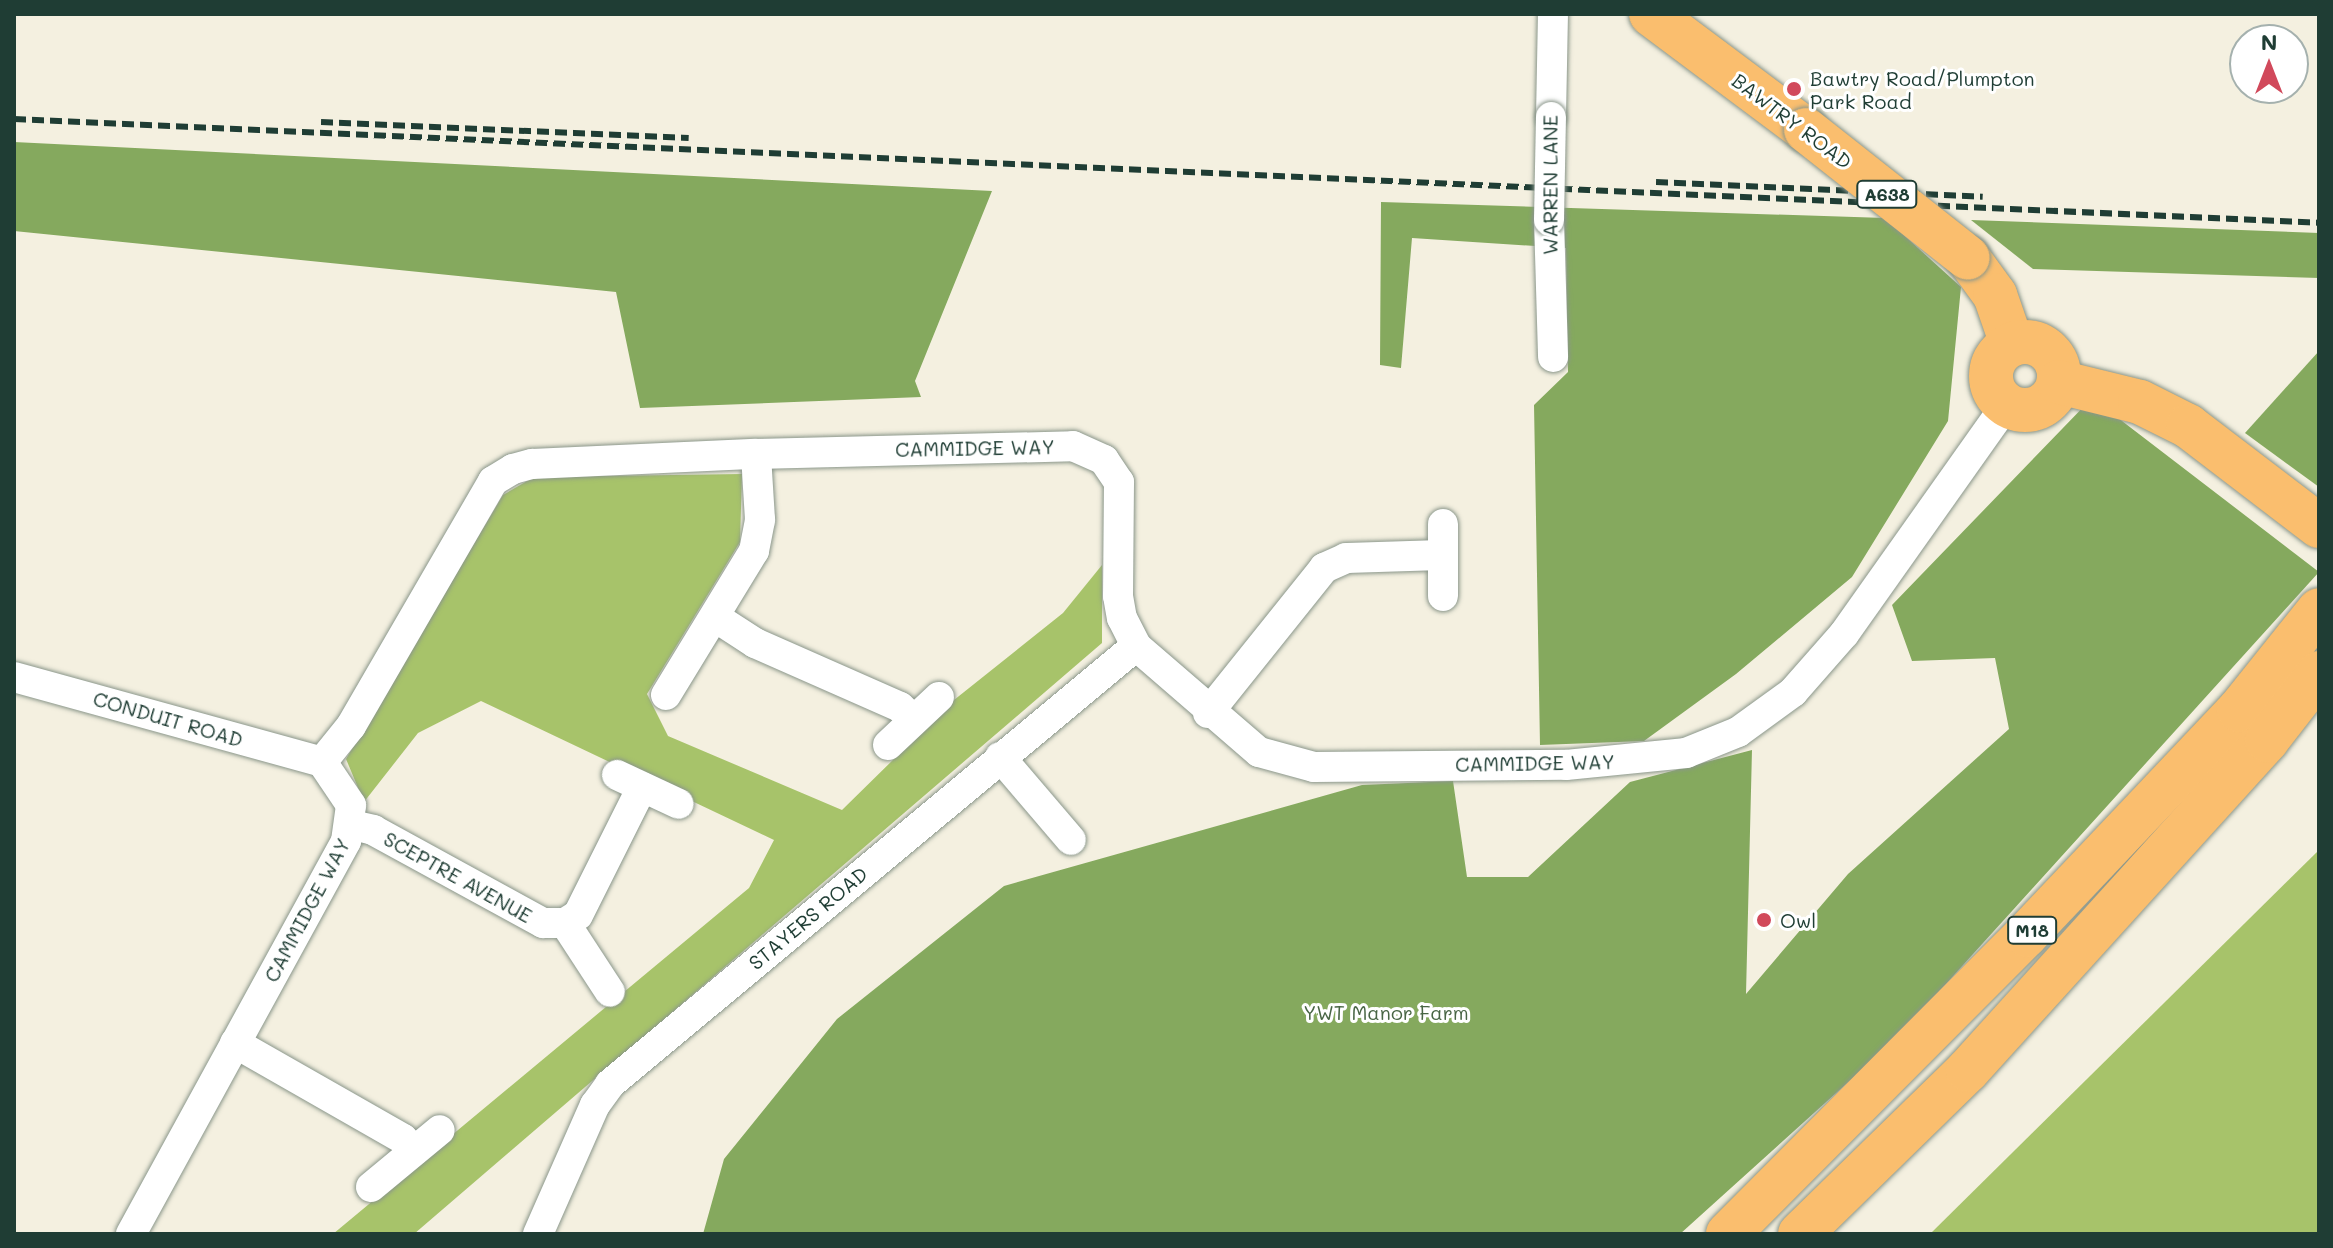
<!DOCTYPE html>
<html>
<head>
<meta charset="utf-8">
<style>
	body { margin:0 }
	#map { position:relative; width:2333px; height:1248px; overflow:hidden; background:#f4f0e0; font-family:Mali,sans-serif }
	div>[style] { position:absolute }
	.green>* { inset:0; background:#a7c36a }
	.forest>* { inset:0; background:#85a95e }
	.roads { filter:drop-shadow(0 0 2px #8a968a) drop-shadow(0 0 2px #8a968a) }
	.minor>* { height:30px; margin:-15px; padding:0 15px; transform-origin:15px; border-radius:15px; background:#fff }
	.highway>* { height:44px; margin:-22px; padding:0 22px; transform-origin:22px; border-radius:22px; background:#fabe6e }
	.highway>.ring { margin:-22px; padding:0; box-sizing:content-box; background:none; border:44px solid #fabe6e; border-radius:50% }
	.rail>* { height:6px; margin-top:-3px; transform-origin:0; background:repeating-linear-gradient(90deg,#1f3d34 0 12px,transparent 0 18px) }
	.bridges { filter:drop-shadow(0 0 2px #8a968a) drop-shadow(0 0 2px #8a968a) }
	.minor-bridge>* { height:30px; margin:-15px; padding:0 15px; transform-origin:15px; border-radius:15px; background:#fff }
	.highway-bridge>* { height:44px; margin:-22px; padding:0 22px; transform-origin:22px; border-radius:22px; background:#fabe6e }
	.dots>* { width:22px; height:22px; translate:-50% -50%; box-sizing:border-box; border:4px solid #fff; border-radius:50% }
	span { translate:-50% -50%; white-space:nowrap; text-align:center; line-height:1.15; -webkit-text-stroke:6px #fff; paint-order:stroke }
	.shield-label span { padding:2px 6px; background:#fff; border:2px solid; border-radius:6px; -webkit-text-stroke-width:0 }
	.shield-label { font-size:18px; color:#1f3d34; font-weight:700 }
	.poi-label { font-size:20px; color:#1f3d34 }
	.left { translate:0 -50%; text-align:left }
	.street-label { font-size:20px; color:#1f3d34 }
	.park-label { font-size:20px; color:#486544 }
	.frame { position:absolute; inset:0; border:16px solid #1f3d34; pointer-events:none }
	.north { position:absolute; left:2229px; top:24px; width:80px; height:80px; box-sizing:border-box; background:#fff; border:2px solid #a5b1ae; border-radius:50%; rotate:0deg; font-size:22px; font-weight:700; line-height:32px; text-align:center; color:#1f3d34 }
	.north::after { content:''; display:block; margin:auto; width:28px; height:36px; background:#d1495b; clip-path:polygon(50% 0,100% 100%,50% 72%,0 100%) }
</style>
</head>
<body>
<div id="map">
	<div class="green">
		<div style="clip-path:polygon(742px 474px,740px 542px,647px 694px,668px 736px,842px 810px,954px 700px,1063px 613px,1102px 565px,1102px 643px,414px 1234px,333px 1234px,749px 888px,774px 840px,481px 701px,418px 733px,364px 802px,346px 759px,503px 495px,534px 477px)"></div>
		<div style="clip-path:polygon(2319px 850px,2319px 1234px,1930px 1234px)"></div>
	</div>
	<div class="forest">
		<div style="clip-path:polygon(14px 142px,992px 191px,915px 381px,921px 397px,640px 408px,616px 292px,14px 231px)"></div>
		<div style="clip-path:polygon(1381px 202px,1885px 218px,1961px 287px,1948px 421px,1852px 577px,1736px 674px,1644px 741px,1540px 745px,1534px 405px,1568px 372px,1566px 248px,1412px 238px,1401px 368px,1380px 365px)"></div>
		<div style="clip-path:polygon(1971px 220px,2319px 233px,2319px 278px,2033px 269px)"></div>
		<div style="clip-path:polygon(2319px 351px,2319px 487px,2245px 433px)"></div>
		<div style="clip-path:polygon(2092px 398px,2319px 572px,1897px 1038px,1680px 1234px,703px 1234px,724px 1159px,837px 1019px,1004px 886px,1362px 785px,1453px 781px,1467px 877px,1528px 877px,1630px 782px,1752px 750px,1746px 994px,1848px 874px,2009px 729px,1995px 658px,1912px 661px,1892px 605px)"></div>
	</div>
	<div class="roads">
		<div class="minor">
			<div style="left:1551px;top:117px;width:103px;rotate:-88.9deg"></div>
			<div style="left:1549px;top:220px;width:137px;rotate:88.3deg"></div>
			<div style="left:1443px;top:596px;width:72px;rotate:-90deg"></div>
			<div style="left:715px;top:617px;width:48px;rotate:33deg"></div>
			<div style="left:755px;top:643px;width:158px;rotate:23.8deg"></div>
			<div style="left:900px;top:707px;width:19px;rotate:43deg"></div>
			<div style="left:14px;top:677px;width:320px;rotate:15.4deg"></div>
			<div style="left:666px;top:695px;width:169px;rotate:-58.6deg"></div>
			<div style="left:754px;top:551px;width:32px;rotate:-79deg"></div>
			<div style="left:760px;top:520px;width:66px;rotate:-93.5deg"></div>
			<div style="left:1208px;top:713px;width:186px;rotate:-51.3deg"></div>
			<div style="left:1324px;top:568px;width:24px;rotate:-24deg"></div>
			<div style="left:1346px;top:558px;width:96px;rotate:-1.8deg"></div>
			<div style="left:888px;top:745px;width:70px;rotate:-43.3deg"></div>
			<div style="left:1000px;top:757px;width:109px;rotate:49.5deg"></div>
			<div style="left:322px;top:762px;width:46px;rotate:-51.1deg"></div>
			<div style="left:351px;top:726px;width:283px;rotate:-59.9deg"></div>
			<div style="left:493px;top:481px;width:23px;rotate:-31deg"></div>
			<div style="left:513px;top:469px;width:20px;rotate:-15deg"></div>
			<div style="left:532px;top:464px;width:224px;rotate:-2.6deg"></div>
			<div style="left:756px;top:454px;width:317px;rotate:-1.4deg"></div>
			<div style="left:1073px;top:446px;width:34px;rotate:24deg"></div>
			<div style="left:1104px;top:460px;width:27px;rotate:56deg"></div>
			<div style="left:1119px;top:482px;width:114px;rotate:90.5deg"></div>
			<div style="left:1118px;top:596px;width:22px;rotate:80deg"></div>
			<div style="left:1122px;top:618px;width:31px;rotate:63deg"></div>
			<div style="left:1136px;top:646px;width:162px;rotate:40.8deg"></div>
			<div style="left:1259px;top:752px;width:57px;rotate:15.3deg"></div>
			<div style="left:1314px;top:767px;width:252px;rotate:-0.5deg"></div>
			<div style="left:1566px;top:765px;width:121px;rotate:-5.7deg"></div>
			<div style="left:1686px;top:753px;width:56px;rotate:-22deg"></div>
			<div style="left:1738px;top:732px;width:68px;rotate:-36deg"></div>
			<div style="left:1793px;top:692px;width:77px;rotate:-48.7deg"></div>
			<div style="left:1844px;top:634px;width:281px;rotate:-54.7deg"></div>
			<div style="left:617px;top:775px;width:68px;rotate:25.1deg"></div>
			<div style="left:352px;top:825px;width:22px;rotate:13deg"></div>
			<div style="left:373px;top:830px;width:194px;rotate:28.7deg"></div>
			<div style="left:543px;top:923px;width:22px"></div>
			<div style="left:565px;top:923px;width:15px;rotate:-32deg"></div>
			<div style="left:578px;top:915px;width:143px;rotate:-63.4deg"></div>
			<div style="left:565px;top:923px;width:82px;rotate:56.9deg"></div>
			<div style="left:235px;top:1043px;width:193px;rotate:29.7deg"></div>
			<div style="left:403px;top:1139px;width:16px;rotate:47deg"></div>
			<div style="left:371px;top:1187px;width:89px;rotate:-39.6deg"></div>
			<div style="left:131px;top:1234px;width:448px;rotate:-61.3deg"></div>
			<div style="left:346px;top:841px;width:36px;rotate:-82deg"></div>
			<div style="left:351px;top:805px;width:52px;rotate:-124deg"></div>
			<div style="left:538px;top:1234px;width:141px;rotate:-66.2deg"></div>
			<div style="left:595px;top:1105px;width:26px;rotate:-54deg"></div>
			<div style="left:610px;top:1084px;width:684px;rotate:-39.78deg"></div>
		</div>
		<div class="highway">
			<div style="left:1651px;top:14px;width:194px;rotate:36.8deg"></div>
			<div style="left:1968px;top:258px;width:46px;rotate:53.9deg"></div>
			<div style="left:1995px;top:295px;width:52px;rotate:70.9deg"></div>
			<div class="ring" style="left:1991px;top:342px;width:24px;height:24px"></div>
			<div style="left:2059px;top:382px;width:83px;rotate:13.9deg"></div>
			<div style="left:2140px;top:402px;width:54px;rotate:26.6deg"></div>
			<div style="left:2188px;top:426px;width:165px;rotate:37.4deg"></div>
			<div style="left:1728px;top:1234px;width:422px;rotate:-45.1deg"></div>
			<div style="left:2026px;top:935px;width:310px;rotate:-46.6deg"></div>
			<div style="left:2239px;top:710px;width:128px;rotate:-51.3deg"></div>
			<div style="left:1800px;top:1234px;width:235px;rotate:-44.3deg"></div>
			<div style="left:1968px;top:1070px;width:445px;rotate:-47.8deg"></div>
			<div style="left:2267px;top:740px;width:85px;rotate:-52.2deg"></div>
		</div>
	</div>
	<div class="rail">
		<div style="left:14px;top:119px;width:2307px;rotate:2.58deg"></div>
		<div style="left:321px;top:122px;width:368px;rotate:2.5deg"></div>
		<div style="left:1656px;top:182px;width:327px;rotate:2.6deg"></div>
	</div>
	<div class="bridges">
		<div class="minor-bridge">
			<div style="left:1549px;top:220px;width:103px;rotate:-88.9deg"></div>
		</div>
		<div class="highway-bridge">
			<div style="left:1806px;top:130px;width:206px;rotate:38.3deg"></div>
		</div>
	</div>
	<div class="dots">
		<div style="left:1794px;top:89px;background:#d1495b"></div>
		<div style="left:1764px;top:920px;background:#d1495b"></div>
	</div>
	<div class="shield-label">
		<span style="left:1887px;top:194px">A638</span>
		<span style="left:2032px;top:930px">M18</span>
	</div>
	<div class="poi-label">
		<span class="left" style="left:1810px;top:90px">Bawtry Road/Plumpton<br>Park Road</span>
		<span class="left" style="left:1780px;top:920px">Owl</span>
	</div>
	<div class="street-label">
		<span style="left:1792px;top:121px;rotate:37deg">BAWTRY ROAD</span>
		<span style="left:1550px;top:185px;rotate:-90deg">WARREN LANE</span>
		<span style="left:975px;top:448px;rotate:-1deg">CAMMIDGE WAY</span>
		<span style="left:168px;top:719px;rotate:16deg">CONDUIT ROAD</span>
		<span style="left:1535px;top:763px;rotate:-1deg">CAMMIDGE WAY</span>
		<span style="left:458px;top:877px;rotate:29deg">SCEPTRE AVENUE</span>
		<span style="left:307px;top:910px;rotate:-62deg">CAMMIDGE WAY</span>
		<span style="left:808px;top:918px;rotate:-40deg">STAYERS ROAD</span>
	</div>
	<div class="park-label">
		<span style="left:1386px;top:1012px">YWT Manor Farm</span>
	</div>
	<div class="frame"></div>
	<div class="north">N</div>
</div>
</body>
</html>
